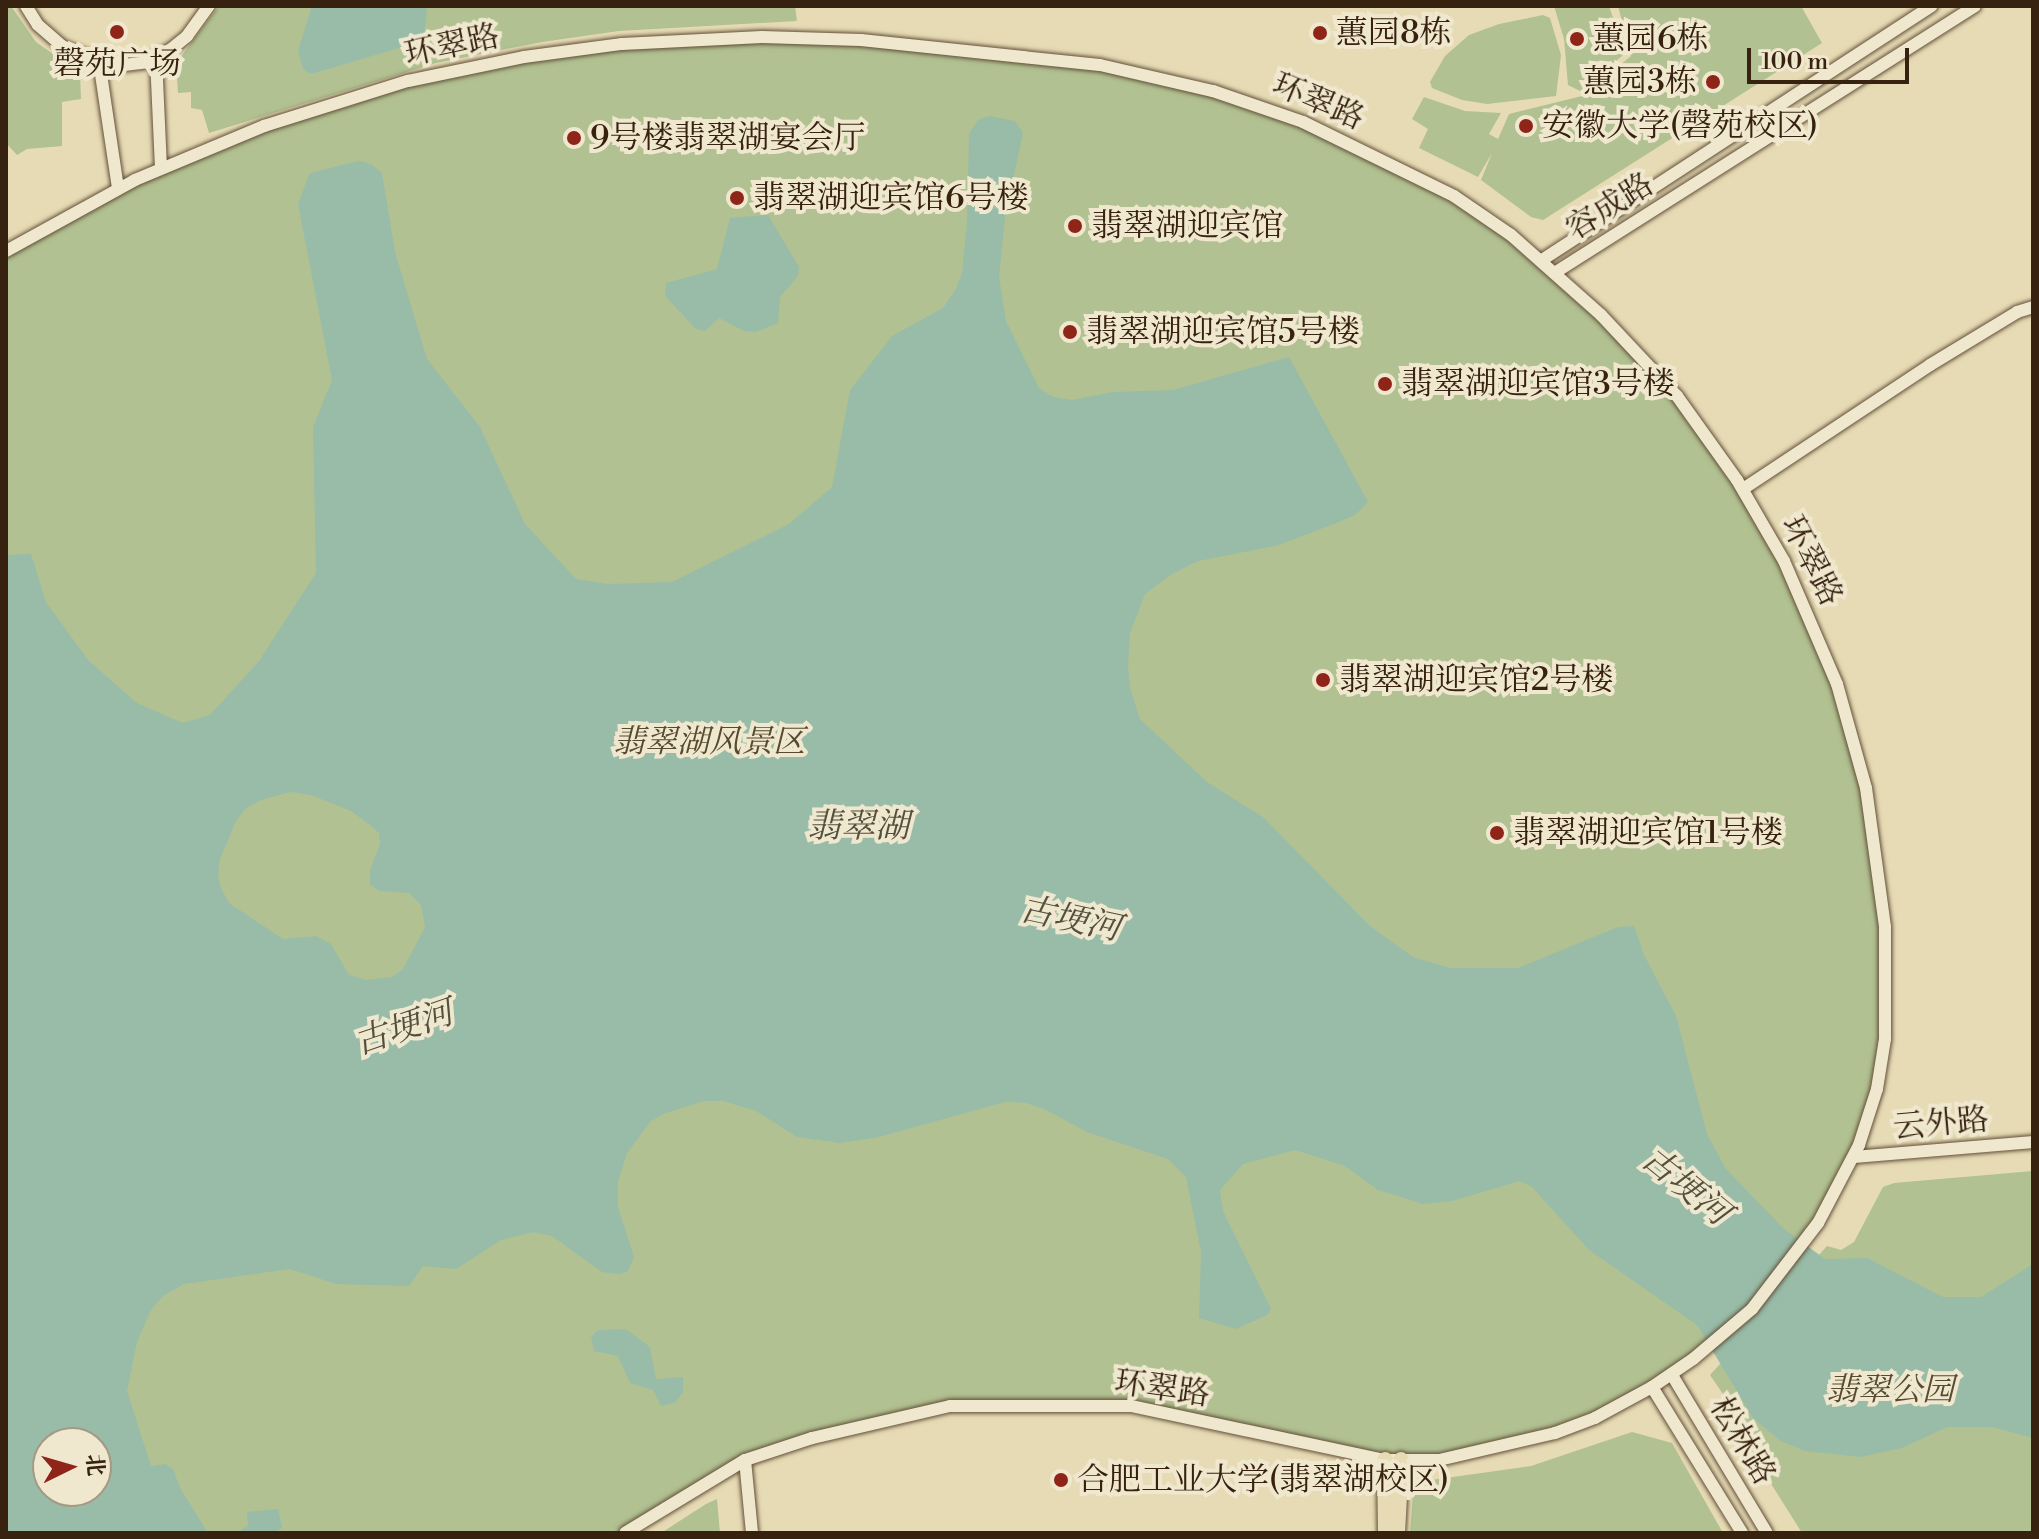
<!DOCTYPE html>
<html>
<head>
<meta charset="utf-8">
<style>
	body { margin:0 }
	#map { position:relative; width:2039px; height:1539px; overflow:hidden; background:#e7dbb5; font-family:"Libre Bodoni","Noto Serif SC",serif }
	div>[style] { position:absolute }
	.green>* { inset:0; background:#b1c191 }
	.water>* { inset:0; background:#98bca8 }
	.roads { filter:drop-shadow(0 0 2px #635039) drop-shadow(0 0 2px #635039) }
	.minor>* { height:12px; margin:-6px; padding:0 6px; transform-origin:6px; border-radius:6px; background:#efe8cf }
	.major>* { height:16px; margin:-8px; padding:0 8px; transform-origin:8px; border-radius:8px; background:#e7dbb5 }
	.dots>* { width:22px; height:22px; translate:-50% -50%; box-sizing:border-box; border:4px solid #efe8cf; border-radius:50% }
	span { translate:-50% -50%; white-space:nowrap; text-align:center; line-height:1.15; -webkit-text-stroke:8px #efe8cf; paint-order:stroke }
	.poi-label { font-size:32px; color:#372210 }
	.left { translate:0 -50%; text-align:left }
	.right { translate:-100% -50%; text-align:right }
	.street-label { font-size:32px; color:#372210 }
	.park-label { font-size:32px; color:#564a30; font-style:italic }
	.water-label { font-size:34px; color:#54503e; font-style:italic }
	.frame { position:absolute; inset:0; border:8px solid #372210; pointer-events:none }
	.north { position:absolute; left:32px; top:1427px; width:80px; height:80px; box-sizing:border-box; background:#efe8cf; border:2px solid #a59983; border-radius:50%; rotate:85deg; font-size:22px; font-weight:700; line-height:32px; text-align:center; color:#372210 }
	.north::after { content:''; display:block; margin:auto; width:28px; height:36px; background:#8f2418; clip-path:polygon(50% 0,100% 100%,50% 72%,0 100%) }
	.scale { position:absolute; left:1747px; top:48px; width:162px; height:36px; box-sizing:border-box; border:4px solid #372210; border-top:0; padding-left:10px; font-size:24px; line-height:28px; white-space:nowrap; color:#372210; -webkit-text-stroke:6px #efe8cf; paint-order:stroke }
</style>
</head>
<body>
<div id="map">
	<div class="green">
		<div style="clip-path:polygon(6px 6px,11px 6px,36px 42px,80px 73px,81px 99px,62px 102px,62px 146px,27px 149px,17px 155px,6px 143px)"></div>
		<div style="clip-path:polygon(219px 6px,795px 6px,797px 21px,619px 31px,542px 42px,436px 63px,209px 133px,202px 110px,191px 108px,191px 92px,178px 93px,176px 63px)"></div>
		<div style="clip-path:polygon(1554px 6px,1609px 6px,1624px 50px,1622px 56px,1580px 91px,1568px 85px,1564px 39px)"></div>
		<div style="clip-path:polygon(1618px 6px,1801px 6px,1822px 43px,1543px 220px,1531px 217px,1481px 180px,1492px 153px,1478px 177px,1419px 148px,1428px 129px,1412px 119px,1424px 97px,1465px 111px,1501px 113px,1489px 134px,1498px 139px,1509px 114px,1582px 96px,1631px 56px)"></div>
		<div style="clip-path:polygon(1543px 15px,1550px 18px,1561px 55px,1556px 96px,1487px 104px,1462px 100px,1432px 88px,1430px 82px,1445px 56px,1469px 35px,1499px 24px)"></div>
		<div style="clip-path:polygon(evenodd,762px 37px,1066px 61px,1246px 100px,1454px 196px,1601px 315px,1719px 453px,1817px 632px,1866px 788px,1887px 1002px,1871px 1111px,1818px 1223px,1693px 1359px,1595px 1418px,1439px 1460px,1401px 1460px,1130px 1406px,950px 1406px,745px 1460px,625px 1533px,6px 1533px,6px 251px,96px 200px,342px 99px,524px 57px,762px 37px,48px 1443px,96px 1443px,96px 1491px,48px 1491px,48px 1443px)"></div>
		<div style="clip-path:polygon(2033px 1171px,2033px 1533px,1802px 1533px,1721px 1404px,1727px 1400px,1710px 1375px,1827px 1246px,1841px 1250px,1854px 1242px,1883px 1187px,1894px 1183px)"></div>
		<div style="clip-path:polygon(1632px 1432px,1672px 1443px,1723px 1533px,1410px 1533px,1413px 1494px,1424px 1481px,1531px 1466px)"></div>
		<div style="clip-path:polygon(717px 1499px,720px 1533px,661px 1533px,706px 1504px)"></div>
	</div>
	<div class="water">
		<div style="clip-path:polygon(312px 6px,427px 6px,424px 37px,419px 42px,311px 74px,303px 69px,298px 51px)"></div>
		<div style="clip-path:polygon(evenodd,989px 116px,1015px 121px,1023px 133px,1005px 218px,999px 277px,1006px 321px,1039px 388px,1053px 397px,1072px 400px,1113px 392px,1173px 390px,1289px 357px,1368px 502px,1355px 515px,1339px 522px,1279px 545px,1198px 561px,1172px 574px,1145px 594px,1130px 633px,1128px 666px,1130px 688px,1140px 719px,1207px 782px,1263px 817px,1370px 926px,1413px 957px,1450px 968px,1518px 968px,1618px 927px,1634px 926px,1644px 955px,1676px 1016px,1707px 1134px,1726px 1169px,1784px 1229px,1825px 1259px,1867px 1258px,1943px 1297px,1981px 1297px,2033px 1264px,2033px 1438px,1992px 1427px,1947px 1427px,1902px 1448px,1860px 1457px,1805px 1451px,1781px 1441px,1753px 1418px,1697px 1325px,1589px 1250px,1532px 1187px,1520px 1181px,1452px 1201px,1423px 1204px,1378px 1190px,1345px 1166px,1295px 1150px,1243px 1164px,1220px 1190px,1223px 1211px,1271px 1309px,1267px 1315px,1236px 1329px,1199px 1318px,1201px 1252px,1186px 1177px,1168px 1159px,1087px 1132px,1044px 1109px,1026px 1103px,1005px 1102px,879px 1137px,840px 1143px,797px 1137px,756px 1111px,723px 1101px,704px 1101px,666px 1113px,651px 1121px,627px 1153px,618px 1182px,618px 1207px,634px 1257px,628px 1271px,620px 1274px,602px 1272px,552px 1236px,533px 1232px,501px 1240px,456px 1269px,423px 1266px,409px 1286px,336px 1284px,290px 1269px,184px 1284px,163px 1296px,151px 1310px,137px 1342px,127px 1391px,151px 1466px,165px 1464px,173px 1469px,180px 1488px,208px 1533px,6px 1533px,6px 555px,31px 554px,46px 602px,88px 660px,137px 703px,183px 723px,210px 715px,259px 661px,316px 573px,313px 427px,332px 380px,298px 204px,310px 173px,358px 161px,371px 164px,382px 173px,395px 252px,427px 359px,480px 427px,525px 524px,576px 579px,607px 584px,672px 582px,789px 524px,832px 487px,850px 390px,892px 336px,943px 308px,956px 289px,962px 273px,967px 223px,969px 133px,979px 119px,989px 116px,290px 792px,311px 795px,351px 811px,370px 825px,379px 833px,380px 844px,370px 870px,370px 884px,379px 891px,409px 893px,421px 905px,425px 927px,403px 969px,392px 977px,366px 980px,349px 975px,331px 944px,316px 936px,283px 939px,229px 903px,221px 888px,218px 876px,220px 859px,236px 821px,246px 808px,261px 800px,290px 792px,989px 116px,48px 1443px,96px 1443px,96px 1491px,48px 1491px,48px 1443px)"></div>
		<div style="clip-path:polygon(768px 215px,799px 267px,798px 276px,780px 297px,778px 323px,756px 332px,744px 331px,719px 318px,705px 331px,696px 329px,665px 296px,666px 283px,717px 269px,730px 218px)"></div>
		<div style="clip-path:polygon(626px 1329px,650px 1347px,656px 1379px,683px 1377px,683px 1392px,675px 1403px,661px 1406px,653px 1390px,630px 1383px,618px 1356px,594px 1351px,591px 1337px,598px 1330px)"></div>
		<div style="clip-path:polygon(278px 1509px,282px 1528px,274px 1533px,236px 1533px,248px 1526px,247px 1512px)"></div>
	</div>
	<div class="roads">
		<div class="minor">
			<div style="left:26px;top:6px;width:22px;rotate:58deg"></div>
			<div style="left:38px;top:25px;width:32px;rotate:41deg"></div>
			<div style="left:62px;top:46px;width:40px;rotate:22deg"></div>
			<div style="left:99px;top:61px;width:25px;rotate:9deg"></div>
			<div style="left:124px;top:65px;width:23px;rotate:-7deg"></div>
			<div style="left:147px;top:62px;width:26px;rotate:-28deg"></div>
			<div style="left:170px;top:50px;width:22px;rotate:-39deg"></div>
			<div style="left:187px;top:36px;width:37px;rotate:-54deg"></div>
			<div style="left:156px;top:58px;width:110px;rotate:87.4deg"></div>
			<div style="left:99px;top:61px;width:128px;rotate:81.5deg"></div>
			<div style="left:6px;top:251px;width:147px;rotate:-28.8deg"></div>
			<div style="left:135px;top:180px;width:140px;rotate:-22.7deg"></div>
			<div style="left:264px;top:126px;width:151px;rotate:-17.4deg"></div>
			<div style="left:408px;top:81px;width:118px;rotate:-11.7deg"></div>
			<div style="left:524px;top:57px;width:99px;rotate:-7.6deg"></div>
			<div style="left:622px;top:44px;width:140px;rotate:-2.9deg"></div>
			<div style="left:762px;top:37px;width:99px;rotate:1.7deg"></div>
			<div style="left:861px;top:40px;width:240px;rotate:6deg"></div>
			<div style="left:1100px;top:65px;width:116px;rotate:13deg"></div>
			<div style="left:1213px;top:91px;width:95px;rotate:19deg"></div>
			<div style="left:1303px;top:122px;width:168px;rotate:26.1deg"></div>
			<div style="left:1454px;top:196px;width:69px;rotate:34.4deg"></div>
			<div style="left:1511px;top:235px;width:120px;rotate:41.6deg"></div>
			<div style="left:1601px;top:315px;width:111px;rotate:46.8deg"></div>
			<div style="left:1677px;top:396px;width:103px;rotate:54.5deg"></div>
			<div style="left:1737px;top:480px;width:94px;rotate:59.9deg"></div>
			<div style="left:1784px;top:561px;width:134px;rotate:66.7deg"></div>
			<div style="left:1837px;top:684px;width:108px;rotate:74.4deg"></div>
			<div style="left:1866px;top:788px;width:140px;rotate:82.2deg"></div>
			<div style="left:1885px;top:927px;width:112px;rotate:90deg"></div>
			<div style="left:1885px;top:1039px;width:51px;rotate:99.1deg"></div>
			<div style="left:1877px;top:1089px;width:59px;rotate:107.8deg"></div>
			<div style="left:1859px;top:1145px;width:88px;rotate:117.7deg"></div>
			<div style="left:1818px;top:1223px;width:108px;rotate:127.5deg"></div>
			<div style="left:1752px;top:1309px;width:77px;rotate:139.7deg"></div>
			<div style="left:1693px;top:1359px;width:50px;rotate:145.7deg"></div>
			<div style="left:1652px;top:1387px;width:65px;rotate:151.5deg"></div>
			<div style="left:1595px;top:1418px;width:43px;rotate:159.4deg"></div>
			<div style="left:1555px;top:1433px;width:119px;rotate:166.9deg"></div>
			<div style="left:1439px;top:1460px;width:54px;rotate:180deg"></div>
			<div style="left:1385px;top:1460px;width:261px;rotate:-168deg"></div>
			<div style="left:1130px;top:1406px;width:180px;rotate:180deg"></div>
			<div style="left:950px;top:1406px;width:142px;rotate:166.9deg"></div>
			<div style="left:812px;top:1438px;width:71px;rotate:161.8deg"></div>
			<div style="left:745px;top:1460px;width:140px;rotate:148.7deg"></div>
			<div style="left:1542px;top:260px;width:465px;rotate:-33.1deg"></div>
			<div style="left:1556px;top:272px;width:496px;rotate:-32.4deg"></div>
			<div style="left:1743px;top:489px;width:224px;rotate:-33.5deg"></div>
			<div style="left:1930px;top:365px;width:102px;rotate:-31.3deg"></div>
			<div style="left:2017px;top:312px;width:17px;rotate:-17deg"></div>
			<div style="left:1854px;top:1157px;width:180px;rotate:-4.8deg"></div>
			<div style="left:1672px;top:1375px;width:184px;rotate:59deg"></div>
			<div style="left:1652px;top:1387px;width:172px;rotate:58.3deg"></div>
			<div style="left:745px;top:1460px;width:73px;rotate:84.5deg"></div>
		</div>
		<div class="major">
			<div style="left:1385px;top:1460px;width:73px;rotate:89.2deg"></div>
			<div style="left:1397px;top:1533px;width:73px;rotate:-86.9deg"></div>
		</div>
	</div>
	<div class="dots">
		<div style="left:117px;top:32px;background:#8f2418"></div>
		<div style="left:1320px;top:33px;background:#8f2418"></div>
		<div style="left:1577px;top:39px;background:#8f2418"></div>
		<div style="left:1713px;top:82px;background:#8f2418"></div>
		<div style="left:1526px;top:126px;background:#8f2418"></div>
		<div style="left:574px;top:138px;background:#8f2418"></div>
		<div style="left:737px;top:198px;background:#8f2418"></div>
		<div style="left:1075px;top:226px;background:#8f2418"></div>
		<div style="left:1070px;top:332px;background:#8f2418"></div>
		<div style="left:1385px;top:384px;background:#8f2418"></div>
		<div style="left:1323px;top:680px;background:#8f2418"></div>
		<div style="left:1497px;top:833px;background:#8f2418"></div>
		<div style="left:1061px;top:1480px;background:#8f2418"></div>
	</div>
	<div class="poi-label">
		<span class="left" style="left:1336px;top:33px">蕙园8栋</span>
		<span class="left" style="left:1593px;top:39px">蕙园6栋</span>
		<span style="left:117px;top:64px">磬苑广场</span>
		<span class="right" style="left:1697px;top:82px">蕙园3栋</span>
		<span class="left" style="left:1542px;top:126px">安徽大学(磬苑校区)</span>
		<span class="left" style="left:590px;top:138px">9号楼翡翠湖宴会厅</span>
		<span class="left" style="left:753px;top:198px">翡翠湖迎宾馆6号楼</span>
		<span class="left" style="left:1091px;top:226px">翡翠湖迎宾馆</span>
		<span class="left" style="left:1086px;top:332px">翡翠湖迎宾馆5号楼</span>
		<span class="left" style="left:1401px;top:384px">翡翠湖迎宾馆3号楼</span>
		<span class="left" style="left:1339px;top:680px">翡翠湖迎宾馆2号楼</span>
		<span class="left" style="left:1513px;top:833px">翡翠湖迎宾馆1号楼</span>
		<span class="left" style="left:1077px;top:1480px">合肥工业大学(翡翠湖校区)</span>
	</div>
	<div class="street-label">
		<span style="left:452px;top:46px;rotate:-12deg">环翠路</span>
		<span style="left:1318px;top:102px;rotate:23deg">环翠路</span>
		<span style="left:1610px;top:207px;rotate:-32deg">容成路</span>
		<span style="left:1811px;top:561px;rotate:63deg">环翠路</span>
		<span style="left:1941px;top:1124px;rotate:-5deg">云外路</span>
		<span style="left:1162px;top:1389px;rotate:8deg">环翠路</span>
		<span style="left:1742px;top:1441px;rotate:59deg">松林路</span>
	</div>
	<div class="park-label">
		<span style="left:709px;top:742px">翡翠湖风景区</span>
		<span style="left:1890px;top:1390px">翡翠公园</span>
	</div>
	<div class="water-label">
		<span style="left:858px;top:828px">翡翠湖</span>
		<span style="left:1070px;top:920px;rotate:12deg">古埂河</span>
		<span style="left:404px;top:1029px;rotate:-19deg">古埂河</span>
		<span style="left:1685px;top:1187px;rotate:39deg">古埂河</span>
	</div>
	<div class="frame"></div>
	<div class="north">北</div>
	<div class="scale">100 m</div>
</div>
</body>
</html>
